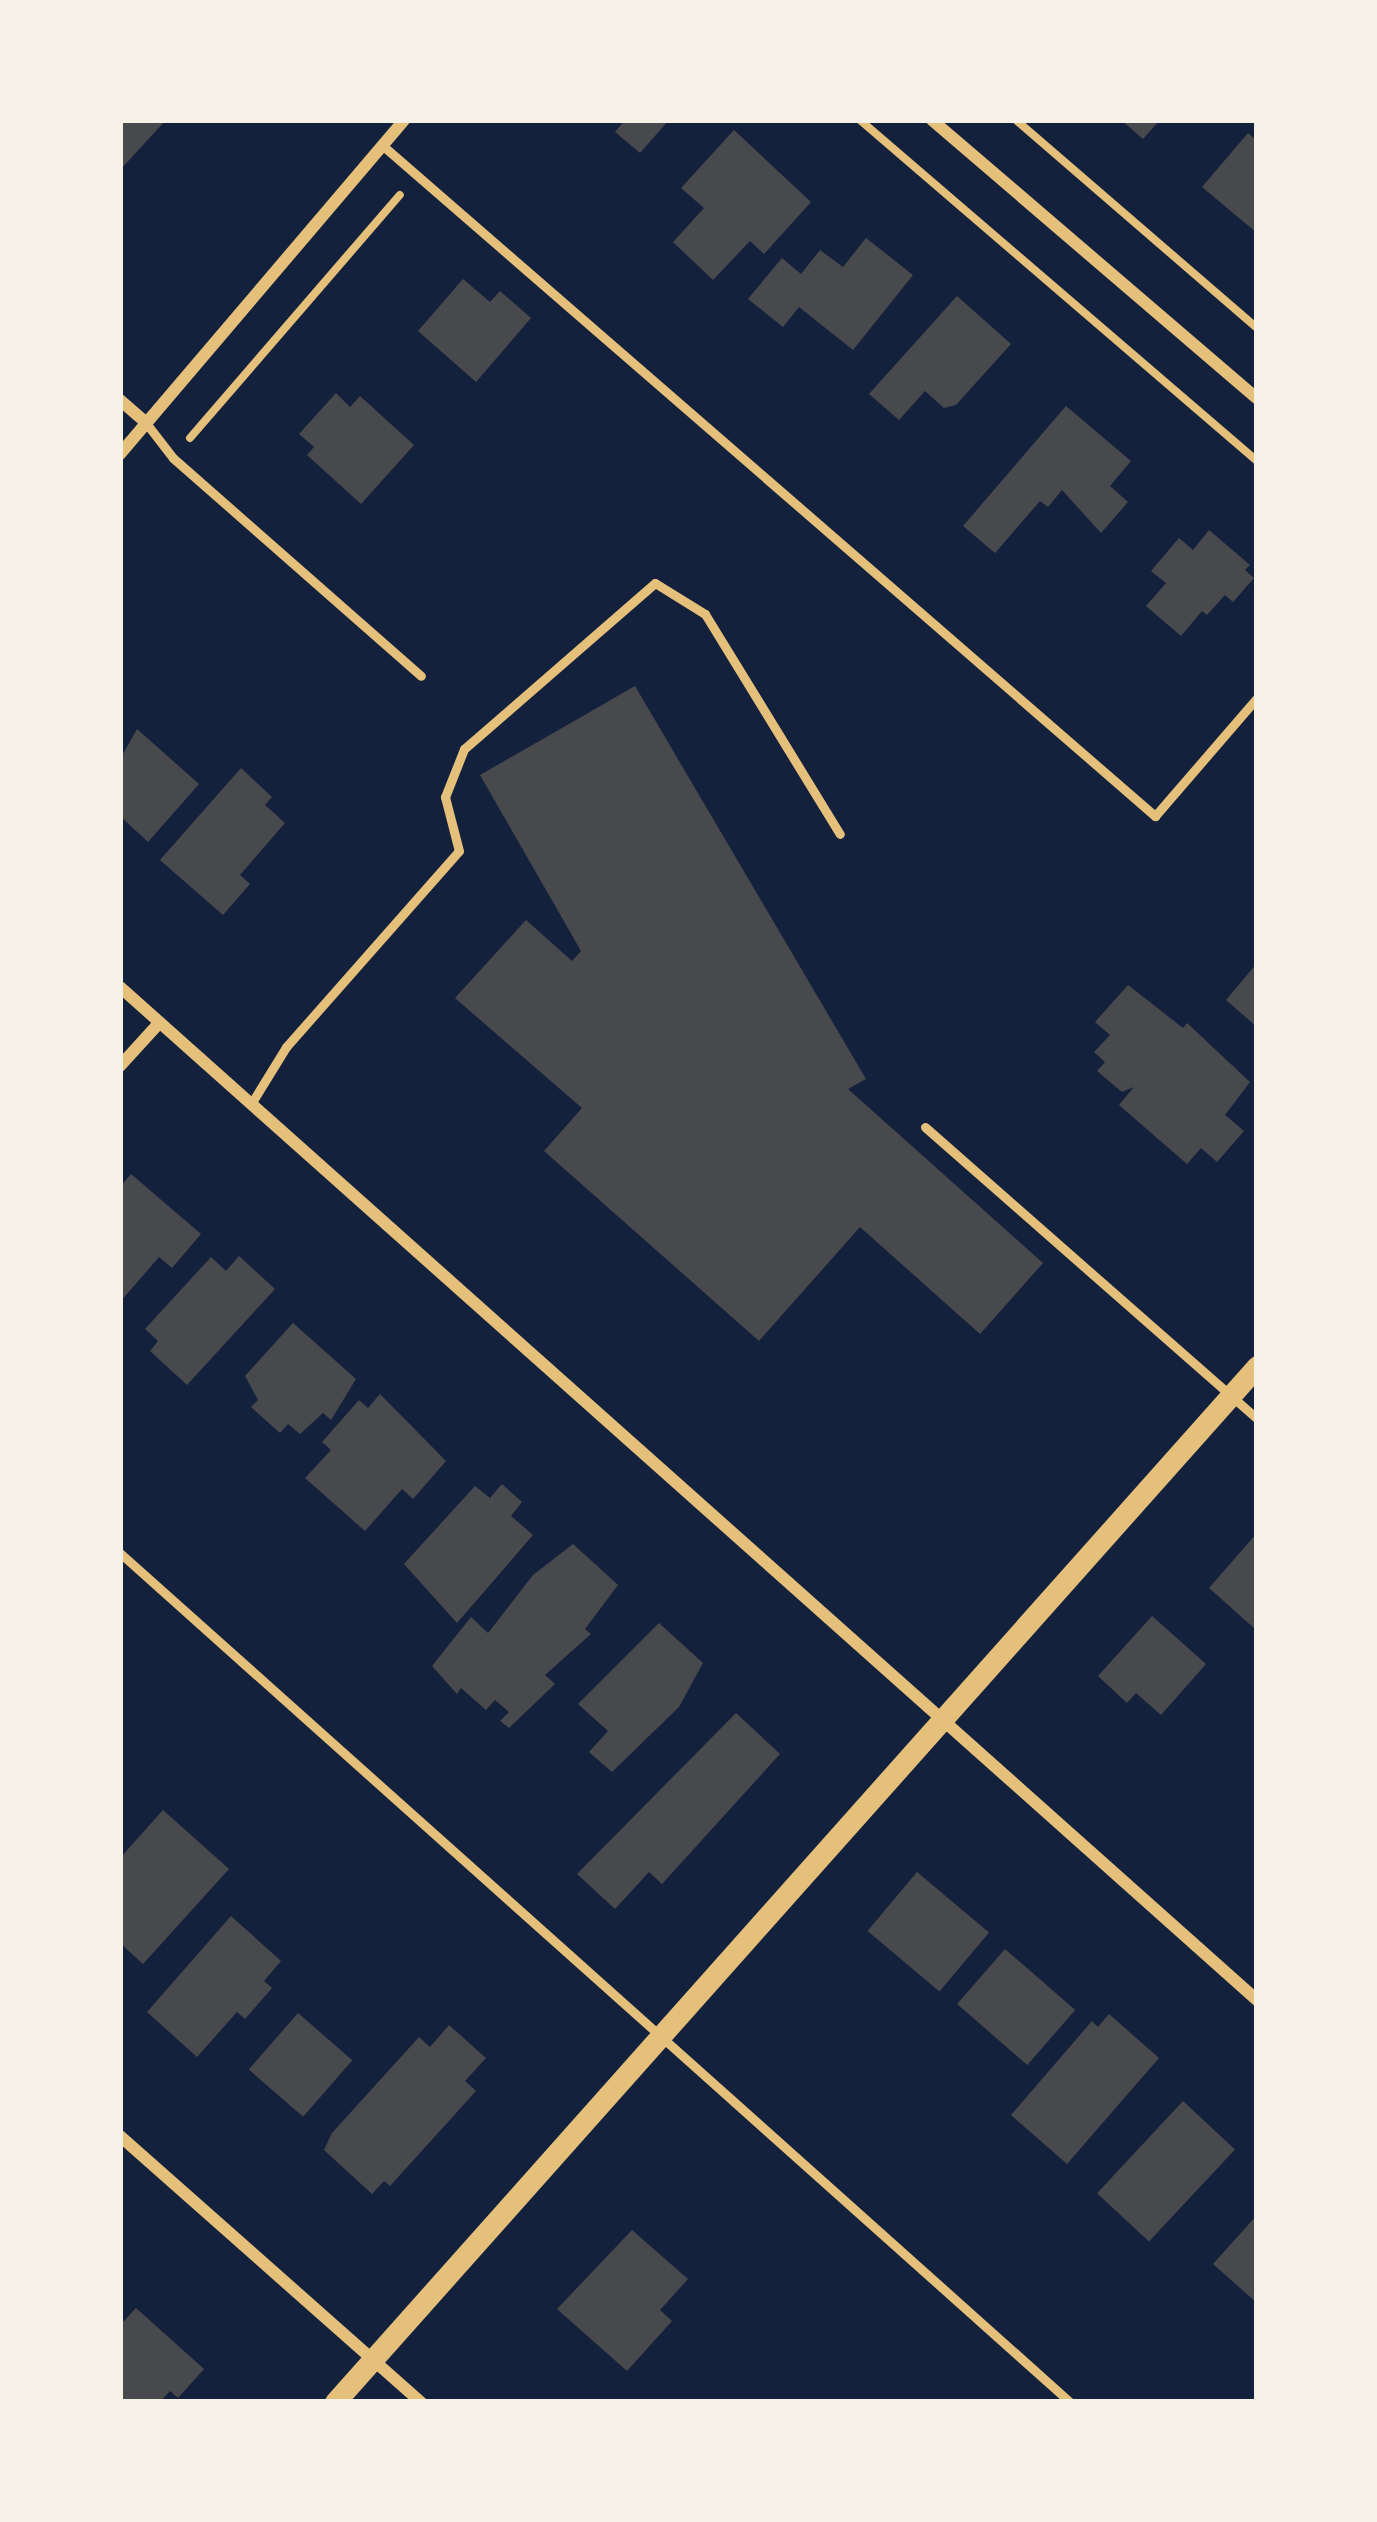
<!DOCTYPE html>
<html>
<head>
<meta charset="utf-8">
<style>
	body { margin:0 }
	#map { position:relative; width:1377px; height:2522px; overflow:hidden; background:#14213d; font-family:"Titillium Web",sans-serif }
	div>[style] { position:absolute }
	.building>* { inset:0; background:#48494c; transform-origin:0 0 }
	.path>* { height:8px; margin:-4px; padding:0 4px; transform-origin:4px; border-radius:4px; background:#e5c07b }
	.service>* { height:9px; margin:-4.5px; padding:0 4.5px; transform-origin:4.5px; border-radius:4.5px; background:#e5c07b }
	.minor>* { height:12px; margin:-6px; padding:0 6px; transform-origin:6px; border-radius:6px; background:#e5c07b }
	.tertiary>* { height:21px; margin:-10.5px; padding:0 10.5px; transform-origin:10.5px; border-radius:10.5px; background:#e5c07b }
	span { translate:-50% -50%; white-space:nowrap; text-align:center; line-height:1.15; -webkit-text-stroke:12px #f6f1e7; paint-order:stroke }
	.frame { position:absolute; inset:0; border:123px solid #f6f1e7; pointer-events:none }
</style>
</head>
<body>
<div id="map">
	<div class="building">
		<div style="clip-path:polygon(120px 120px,166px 120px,120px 170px)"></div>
		<div style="clip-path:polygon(625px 120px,669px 120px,640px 153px,615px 132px)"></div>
		<div style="clip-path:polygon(1121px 120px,1160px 120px,1143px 139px)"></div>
		<div style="clip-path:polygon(734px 130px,811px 202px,764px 254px,750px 241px,713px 280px,673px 242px,704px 208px,681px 188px)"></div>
		<div style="clip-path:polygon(1248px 133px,1257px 141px,1257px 233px,1202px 187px)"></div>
		<div style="clip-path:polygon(866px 238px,913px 275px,853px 350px,799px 307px,783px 327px,748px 299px,782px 258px,801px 274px,820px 250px,843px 267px)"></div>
		<div style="clip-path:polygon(463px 279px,490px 302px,500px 291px,531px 318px,476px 382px,418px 331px)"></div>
		<div style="clip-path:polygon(957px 296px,1011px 344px,956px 405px,944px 408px,925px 391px,899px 420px,869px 394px)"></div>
		<div style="clip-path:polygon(336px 393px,350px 407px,360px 396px,414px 445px,361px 504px,307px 455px,314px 447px,299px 434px)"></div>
		<div style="clip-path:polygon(1066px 406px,1131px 461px,1110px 486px,1128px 502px,1101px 533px,1062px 490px,1048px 507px,1040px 501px,995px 553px,963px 526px)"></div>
		<div style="clip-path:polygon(1209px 530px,1250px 565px,1245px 570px,1254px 578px,1233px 602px,1225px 595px,1207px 615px,1202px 611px,1181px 636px,1146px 606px,1166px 583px,1151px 571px,1179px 538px,1193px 550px)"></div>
		<div style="clip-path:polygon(635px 686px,866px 1079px,848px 1089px,1043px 1263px,980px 1334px,860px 1227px,759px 1341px,544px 1151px,582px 1108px,455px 998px,526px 920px,572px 961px,581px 951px,480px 775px)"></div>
		<div style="clip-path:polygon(137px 729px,199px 784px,148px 842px,120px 816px,120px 759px)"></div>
		<div style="clip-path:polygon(241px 768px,272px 797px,265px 805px,285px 823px,240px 875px,250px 884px,223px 915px,160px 860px)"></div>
		<div style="clip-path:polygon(1257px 963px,1257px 1027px,1226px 1000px)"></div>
		<div style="clip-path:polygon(1128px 985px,1183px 1028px,1187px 1023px,1250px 1082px,1225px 1115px,1244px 1131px,1217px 1162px,1201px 1148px,1187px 1164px,1119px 1105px,1134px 1087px,1122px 1092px,1097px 1071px,1105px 1062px,1094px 1052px,1110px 1035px,1095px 1022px)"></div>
		<div style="clip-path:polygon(131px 1174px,201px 1234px,172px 1268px,159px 1257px,120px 1302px,120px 1187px)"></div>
		<div style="clip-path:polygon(239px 1256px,275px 1289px,187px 1385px,150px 1351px,158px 1341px,145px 1329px,211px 1257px,226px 1271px)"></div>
		<div style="clip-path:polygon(293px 1323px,356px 1379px,331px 1420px,323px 1413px,300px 1434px,288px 1424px,280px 1433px,251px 1407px,258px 1400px,245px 1376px)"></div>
		<div style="clip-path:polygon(380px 1394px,446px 1461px,413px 1499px,402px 1489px,365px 1531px,305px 1478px,331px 1450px,322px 1442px,359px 1400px,368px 1408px)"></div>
		<div style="clip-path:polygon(502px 1484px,522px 1502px,511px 1516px,533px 1535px,457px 1623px,404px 1564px,475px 1486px,490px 1498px)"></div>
		<div style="clip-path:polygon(1257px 1533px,1257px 1626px,1255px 1629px,1209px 1588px)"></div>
		<div style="clip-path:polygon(573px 1544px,618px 1585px,585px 1629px,591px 1634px,545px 1675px,555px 1684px,509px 1728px,500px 1721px,509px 1712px,495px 1700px,486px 1710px,461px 1688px,457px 1694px,432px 1666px,471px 1617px,488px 1633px,533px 1575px)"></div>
		<div style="clip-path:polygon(1152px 1616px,1206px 1664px,1161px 1715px,1136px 1693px,1127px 1703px,1098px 1676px)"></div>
		<div style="clip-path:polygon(659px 1623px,703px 1663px,679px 1707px,612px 1772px,589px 1752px,608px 1731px,578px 1704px)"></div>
		<div style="clip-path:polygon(736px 1713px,780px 1754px,662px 1884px,649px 1872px,615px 1909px,577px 1874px)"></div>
		<div style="clip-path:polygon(163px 1810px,229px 1869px,143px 1964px,120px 1943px,120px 1858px)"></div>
		<div style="left:917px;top:1872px;width:94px;height:77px;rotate:40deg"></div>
		<div style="clip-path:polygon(231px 1916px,281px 1961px,264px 1981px,272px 1988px,245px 2019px,237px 2012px,197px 2057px,147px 2012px)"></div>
		<div style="left:1005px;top:1949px;width:93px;height:73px;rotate:41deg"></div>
		<div style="left:298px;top:2013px;width:72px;height:75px;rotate:41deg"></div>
		<div style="clip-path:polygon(1109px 2014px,1159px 2058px,1067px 2164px,1011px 2115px,1092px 2021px,1098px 2027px)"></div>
		<div style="clip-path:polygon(449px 2025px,486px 2058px,465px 2081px,476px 2091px,390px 2186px,384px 2181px,372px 2194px,324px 2150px,332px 2133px,419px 2037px,430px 2047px)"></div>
		<div style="left:1183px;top:2101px;width:71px;height:126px;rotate:43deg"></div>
		<div style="clip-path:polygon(1257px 2215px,1257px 2303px,1213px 2264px)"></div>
		<div style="clip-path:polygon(632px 2230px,688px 2279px,660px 2310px,672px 2321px,627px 2371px,557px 2309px)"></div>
		<div style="clip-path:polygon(136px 2308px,204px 2369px,178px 2398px,170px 2391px,160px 2402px,120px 2402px,120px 2325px)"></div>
	</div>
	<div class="path">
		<div style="left:860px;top:120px;width:523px;rotate:40.66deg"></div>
		<div style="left:1016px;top:120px;width:318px;rotate:40.8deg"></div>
		<div style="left:190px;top:438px;width:321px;rotate:-49.2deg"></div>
	</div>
	<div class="service">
		<div style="left:382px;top:145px;width:1024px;rotate:40.96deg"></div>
		<div style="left:1155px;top:816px;width:156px;rotate:-49.2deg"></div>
		<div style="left:146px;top:423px;width:44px;rotate:52.4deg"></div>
		<div style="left:173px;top:458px;width:330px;rotate:41.3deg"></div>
		<div style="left:251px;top:1104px;width:67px;rotate:-58.4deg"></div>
		<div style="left:286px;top:1047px;width:261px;rotate:-48.6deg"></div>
		<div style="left:459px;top:851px;width:56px;rotate:-104.5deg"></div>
		<div style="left:445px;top:797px;width:52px;rotate:-68.4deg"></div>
		<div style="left:464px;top:749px;width:253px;rotate:-41deg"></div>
		<div style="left:655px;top:583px;width:59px;rotate:31.8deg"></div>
		<div style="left:705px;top:614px;width:258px;rotate:58.5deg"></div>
		<div style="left:925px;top:1127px;width:442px;rotate:41.3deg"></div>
		<div style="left:120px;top:1553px;width:1274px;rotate:41.79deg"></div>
	</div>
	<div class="minor">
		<div style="left:932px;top:120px;width:428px;rotate:40.6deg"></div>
		<div style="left:120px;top:400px;width:35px;rotate:41deg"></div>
		<div style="left:120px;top:454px;width:438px;rotate:-49.6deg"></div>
		<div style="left:120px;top:987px;width:1523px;rotate:41.7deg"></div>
		<div style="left:120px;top:1066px;width:59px;rotate:-47.7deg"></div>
		<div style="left:120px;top:2136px;width:402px;rotate:41.5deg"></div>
	</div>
	<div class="tertiary">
		<div style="left:335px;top:2402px;width:1387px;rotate:-48.33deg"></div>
	</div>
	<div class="frame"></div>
</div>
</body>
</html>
